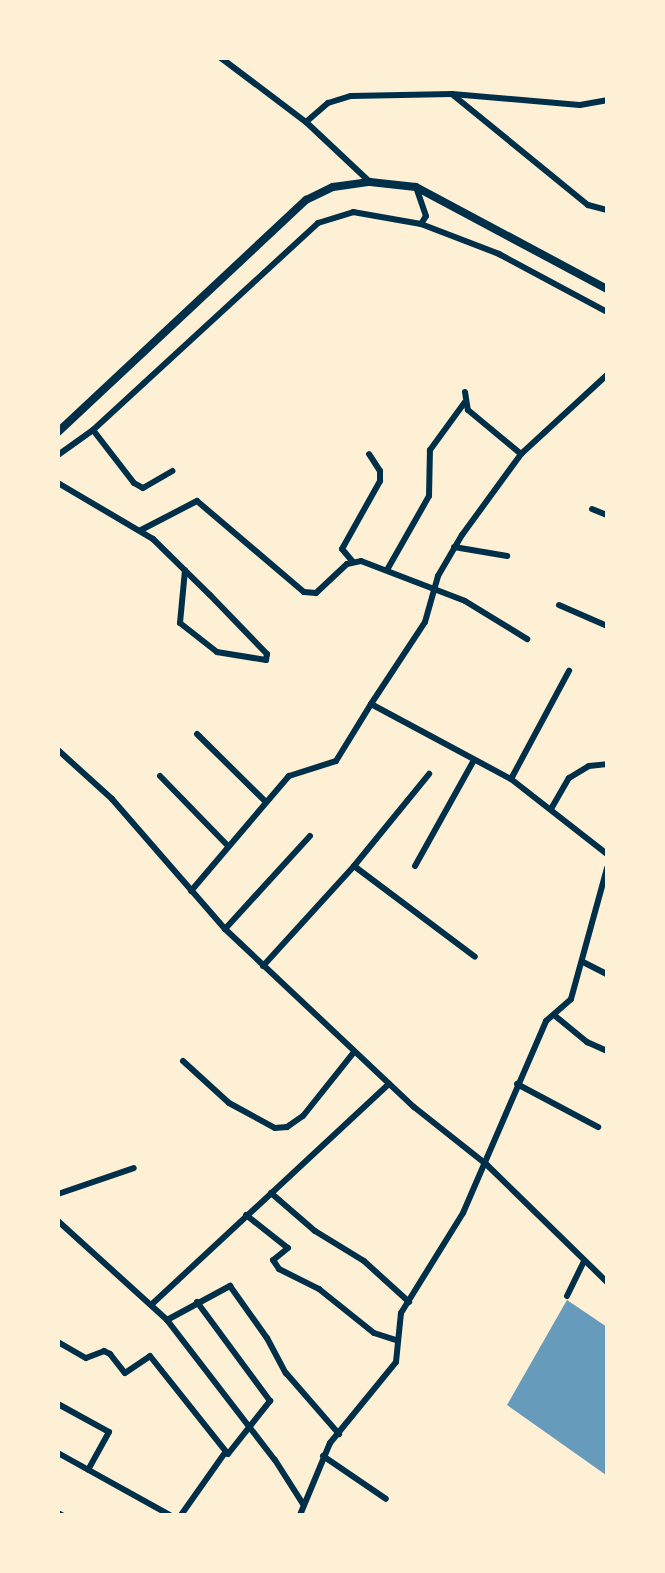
<!DOCTYPE html>
<html>
<head>
<meta charset="utf-8">
<style>
	body { margin:0 }
	#map { position:relative; width:665px; height:1573px; overflow:hidden; background:#fdf0d5; font-family:Quicksand,sans-serif }
	div>[style] { position:absolute }
	.water>* { inset:0; background:#669bbc }
	.minor>* { height:6px; margin:-3px; padding:0 3px; transform-origin:3px; border-radius:3px; background:#003049 }
	.secondary>* { height:8px; margin:-4px; padding:0 4px; transform-origin:4px; border-radius:4px; background:#003049 }
	span { translate:-50% -50%; white-space:nowrap; text-align:center; line-height:1.15; -webkit-text-stroke:5px #fdf0d5; paint-order:stroke }
	.frame { position:absolute; inset:0; border:60px solid #fdf0d5; pointer-events:none }
</style>
</head>
<body>
<div id="map">
	<div class="water">
		<div style="clip-path:polygon(567px 1300px,607px 1327px,606px 1475px,507px 1405px)"></div>
	</div>
	<div class="minor">
		<div style="left:221px;top:58px;width:106px;rotate:37deg"></div>
		<div style="left:306px;top:122px;width:88px;rotate:43.2deg"></div>
		<div style="left:453px;top:95px;width:174px;rotate:39.2deg"></div>
		<div style="left:588px;top:205px;width:20px;rotate:15deg"></div>
		<div style="left:306px;top:122px;width:29px;rotate:-41deg"></div>
		<div style="left:328px;top:103px;width:24px;rotate:-17deg"></div>
		<div style="left:351px;top:96px;width:101px;rotate:-1.1deg"></div>
		<div style="left:452px;top:94px;width:128px;rotate:4.9deg"></div>
		<div style="left:580px;top:105px;width:27px;rotate:-10deg"></div>
		<div style="left:421px;top:224px;width:84px;rotate:21deg"></div>
		<div style="left:499px;top:254px;width:123px;rotate:28.2deg"></div>
		<div style="left:465px;top:392px;width:18px;rotate:81deg"></div>
		<div style="left:468px;top:410px;width:69px;rotate:39.7deg"></div>
		<div style="left:93px;top:430px;width:67px;rotate:52.3deg"></div>
		<div style="left:134px;top:483px;width:10px;rotate:29deg"></div>
		<div style="left:143px;top:488px;width:34px;rotate:-30deg"></div>
		<div style="left:58px;top:455px;width:43px;rotate:-35.5deg"></div>
		<div style="left:93px;top:430px;width:306px;rotate:-42.6deg"></div>
		<div style="left:318px;top:223px;width:37px;rotate:-17deg"></div>
		<div style="left:353px;top:212px;width:69px;rotate:10deg"></div>
		<div style="left:421px;top:224px;width:9px;rotate:-58deg"></div>
		<div style="left:426px;top:216px;width:31px;rotate:-109deg"></div>
		<div style="left:58px;top:483px;width:110px;rotate:30.5deg"></div>
		<div style="left:153px;top:539px;width:80px;rotate:44.5deg"></div>
		<div style="left:210px;top:595px;width:82px;rotate:46deg"></div>
		<div style="left:267px;top:654px;width:6px;rotate:99deg"></div>
		<div style="left:266px;top:660px;width:50px;rotate:-170.7deg"></div>
		<div style="left:217px;top:652px;width:47px;rotate:-141.9deg"></div>
		<div style="left:180px;top:623px;width:53px;rotate:-84.6deg"></div>
		<div style="left:592px;top:509px;width:16px;rotate:22deg"></div>
		<div style="left:141px;top:530px;width:63px;rotate:-27.4deg"></div>
		<div style="left:197px;top:501px;width:140px;rotate:40.4deg"></div>
		<div style="left:304px;top:592px;width:12px;rotate:5deg"></div>
		<div style="left:316px;top:593px;width:42px;rotate:-43.1deg"></div>
		<div style="left:347px;top:564px;width:14px;rotate:-12deg"></div>
		<div style="left:361px;top:561px;width:111px;rotate:21deg"></div>
		<div style="left:465px;top:601px;width:73px;rotate:31.5deg"></div>
		<div style="left:454px;top:547px;width:54px;rotate:9.6deg"></div>
		<div style="left:353px;top:562px;width:17px;rotate:-130deg"></div>
		<div style="left:342px;top:549px;width:78px;rotate:-60.8deg"></div>
		<div style="left:380px;top:481px;width:10px;rotate:-90deg"></div>
		<div style="left:380px;top:471px;width:20px;rotate:-123deg"></div>
		<div style="left:387px;top:570px;width:85px;rotate:-60.4deg"></div>
		<div style="left:429px;top:496px;width:46px;rotate:-88.8deg"></div>
		<div style="left:430px;top:450px;width:59px;rotate:-53.9deg"></div>
		<div style="left:559px;top:605px;width:52px;rotate:23.6deg"></div>
		<div style="left:371px;top:704px;width:98px;rotate:-56.6deg"></div>
		<div style="left:425px;top:622px;width:48px;rotate:-74.2deg"></div>
		<div style="left:438px;top:576px;width:48px;rotate:-59.7deg"></div>
		<div style="left:462px;top:535px;width:100px;rotate:-53.9deg"></div>
		<div style="left:521px;top:454px;width:117px;rotate:-42.6deg"></div>
		<div style="left:197px;top:734px;width:97px;rotate:44.6deg"></div>
		<div style="left:58px;top:750px;width:73px;rotate:42.2deg"></div>
		<div style="left:112px;top:799px;width:172px;rotate:49deg"></div>
		<div style="left:225px;top:929px;width:260px;rotate:43.3deg"></div>
		<div style="left:414px;top:1107px;width:92px;rotate:38.4deg"></div>
		<div style="left:486px;top:1164px;width:169px;rotate:44.3deg"></div>
		<div style="left:160px;top:776px;width:98px;rotate:45.8deg"></div>
		<div style="left:511px;top:779px;width:123px;rotate:-61.8deg"></div>
		<div style="left:551px;top:809px;width:36px;rotate:-60deg"></div>
		<div style="left:569px;top:778px;width:23px;rotate:-31deg"></div>
		<div style="left:589px;top:766px;width:18px;rotate:-6deg"></div>
		<div style="left:354px;top:866px;width:151px;rotate:36.9deg"></div>
		<div style="left:415px;top:866px;width:119px;rotate:-60.9deg"></div>
		<div style="left:191px;top:891px;width:151px;rotate:-49.6deg"></div>
		<div style="left:289px;top:776px;width:49px;rotate:-17.7deg"></div>
		<div style="left:336px;top:761px;width:67px;rotate:-58.4deg"></div>
		<div style="left:371px;top:704px;width:159px;rotate:28.2deg"></div>
		<div style="left:511px;top:779px;width:122px;rotate:38deg"></div>
		<div style="left:225px;top:929px;width:126px;rotate:-47.6deg"></div>
		<div style="left:583px;top:962px;width:27px;rotate:27deg"></div>
		<div style="left:263px;top:966px;width:135px;rotate:-47.7deg"></div>
		<div style="left:354px;top:866px;width:119px;rotate:-50.8deg"></div>
		<div style="left:554px;top:1015px;width:43px;rotate:39.3deg"></div>
		<div style="left:587px;top:1042px;width:22px;rotate:24deg"></div>
		<div style="left:183px;top:1061px;width:62px;rotate:42.4deg"></div>
		<div style="left:229px;top:1103px;width:52px;rotate:28.5deg"></div>
		<div style="left:275px;top:1128px;width:12px;rotate:-5deg"></div>
		<div style="left:287px;top:1127px;width:19px;rotate:-35deg"></div>
		<div style="left:303px;top:1116px;width:82px;rotate:-51.4deg"></div>
		<div style="left:517px;top:1084px;width:92px;rotate:28deg"></div>
		<div style="left:271px;top:1193px;width:58px;rotate:40.8deg"></div>
		<div style="left:315px;top:1231px;width:57px;rotate:31.5deg"></div>
		<div style="left:364px;top:1261px;width:61px;rotate:42.3deg"></div>
		<div style="left:58px;top:1194px;width:80px;rotate:-18.9deg"></div>
		<div style="left:246px;top:1215px;width:53px;rotate:38.2deg"></div>
		<div style="left:288px;top:1248px;width:19px;rotate:141deg"></div>
		<div style="left:273px;top:1260px;width:11px;rotate:56deg"></div>
		<div style="left:279px;top:1269px;width:45px;rotate:26.6deg"></div>
		<div style="left:319px;top:1289px;width:70px;rotate:38.7deg"></div>
		<div style="left:374px;top:1333px;width:25px;rotate:18deg"></div>
		<div style="left:58px;top:1221px;width:147px;rotate:42.2deg"></div>
		<div style="left:167px;top:1320px;width:177px;rotate:52.4deg"></div>
		<div style="left:275px;top:1460px;width:52px;rotate:57.5deg"></div>
		<div style="left:567px;top:1296px;width:39px;rotate:-64deg"></div>
		<div style="left:151px;top:1305px;width:325px;rotate:-42.9deg"></div>
		<div style="left:167px;top:1320px;width:72px;rotate:-28.4deg"></div>
		<div style="left:230px;top:1286px;width:64px;rotate:54.6deg"></div>
		<div style="left:267px;top:1338px;width:40px;rotate:62deg"></div>
		<div style="left:286px;top:1373px;width:81px;rotate:49deg"></div>
		<div style="left:58px;top:1342px;width:32px;rotate:30deg"></div>
		<div style="left:86px;top:1358px;width:19px;rotate:-21deg"></div>
		<div style="left:104px;top:1351px;width:7px;rotate:27deg"></div>
		<div style="left:110px;top:1354px;width:24px;rotate:52deg"></div>
		<div style="left:125px;top:1373px;width:30px;rotate:-34deg"></div>
		<div style="left:150px;top:1356px;width:125px;rotate:51.5deg"></div>
		<div style="left:228px;top:1454px;width:68px;rotate:-51.6deg"></div>
		<div style="left:270px;top:1401px;width:123px;rotate:-126.4deg"></div>
		<div style="left:58px;top:1404px;width:58px;rotate:28.8deg"></div>
		<div style="left:109px;top:1432px;width:43px;rotate:118.9deg"></div>
		<div style="left:58px;top:1453px;width:128px;rotate:29deg"></div>
		<div style="left:323px;top:1456px;width:76px;rotate:34.3deg"></div>
		<div style="left:58px;top:1513px;width:4px;rotate:27deg"></div>
		<div style="left:181px;top:1515px;width:75px;rotate:-54.8deg"></div>
		<div style="left:300px;top:1515px;width:78px;rotate:-67.4deg"></div>
		<div style="left:330px;top:1443px;width:104px;rotate:-50.8deg"></div>
		<div style="left:396px;top:1362px;width:49px;rotate:-84.2deg"></div>
		<div style="left:401px;top:1313px;width:118px;rotate:-58.2deg"></div>
		<div style="left:463px;top:1213px;width:209px;rotate:-66.6deg"></div>
		<div style="left:546px;top:1021px;width:33px;rotate:-41deg"></div>
		<div style="left:571px;top:999px;width:136px;rotate:-74.6deg"></div>
	</div>
	<div class="secondary">
		<div style="left:58px;top:432px;width:340px;rotate:-43.1deg"></div>
		<div style="left:306px;top:200px;width:30px;rotate:-26deg"></div>
		<div style="left:333px;top:187px;width:37px;rotate:-8deg"></div>
		<div style="left:370px;top:182px;width:46px;rotate:6.2deg"></div>
		<div style="left:416px;top:187px;width:217px;rotate:28.1deg"></div>
	</div>
	<div class="frame"></div>
</div>
</body>
</html>
